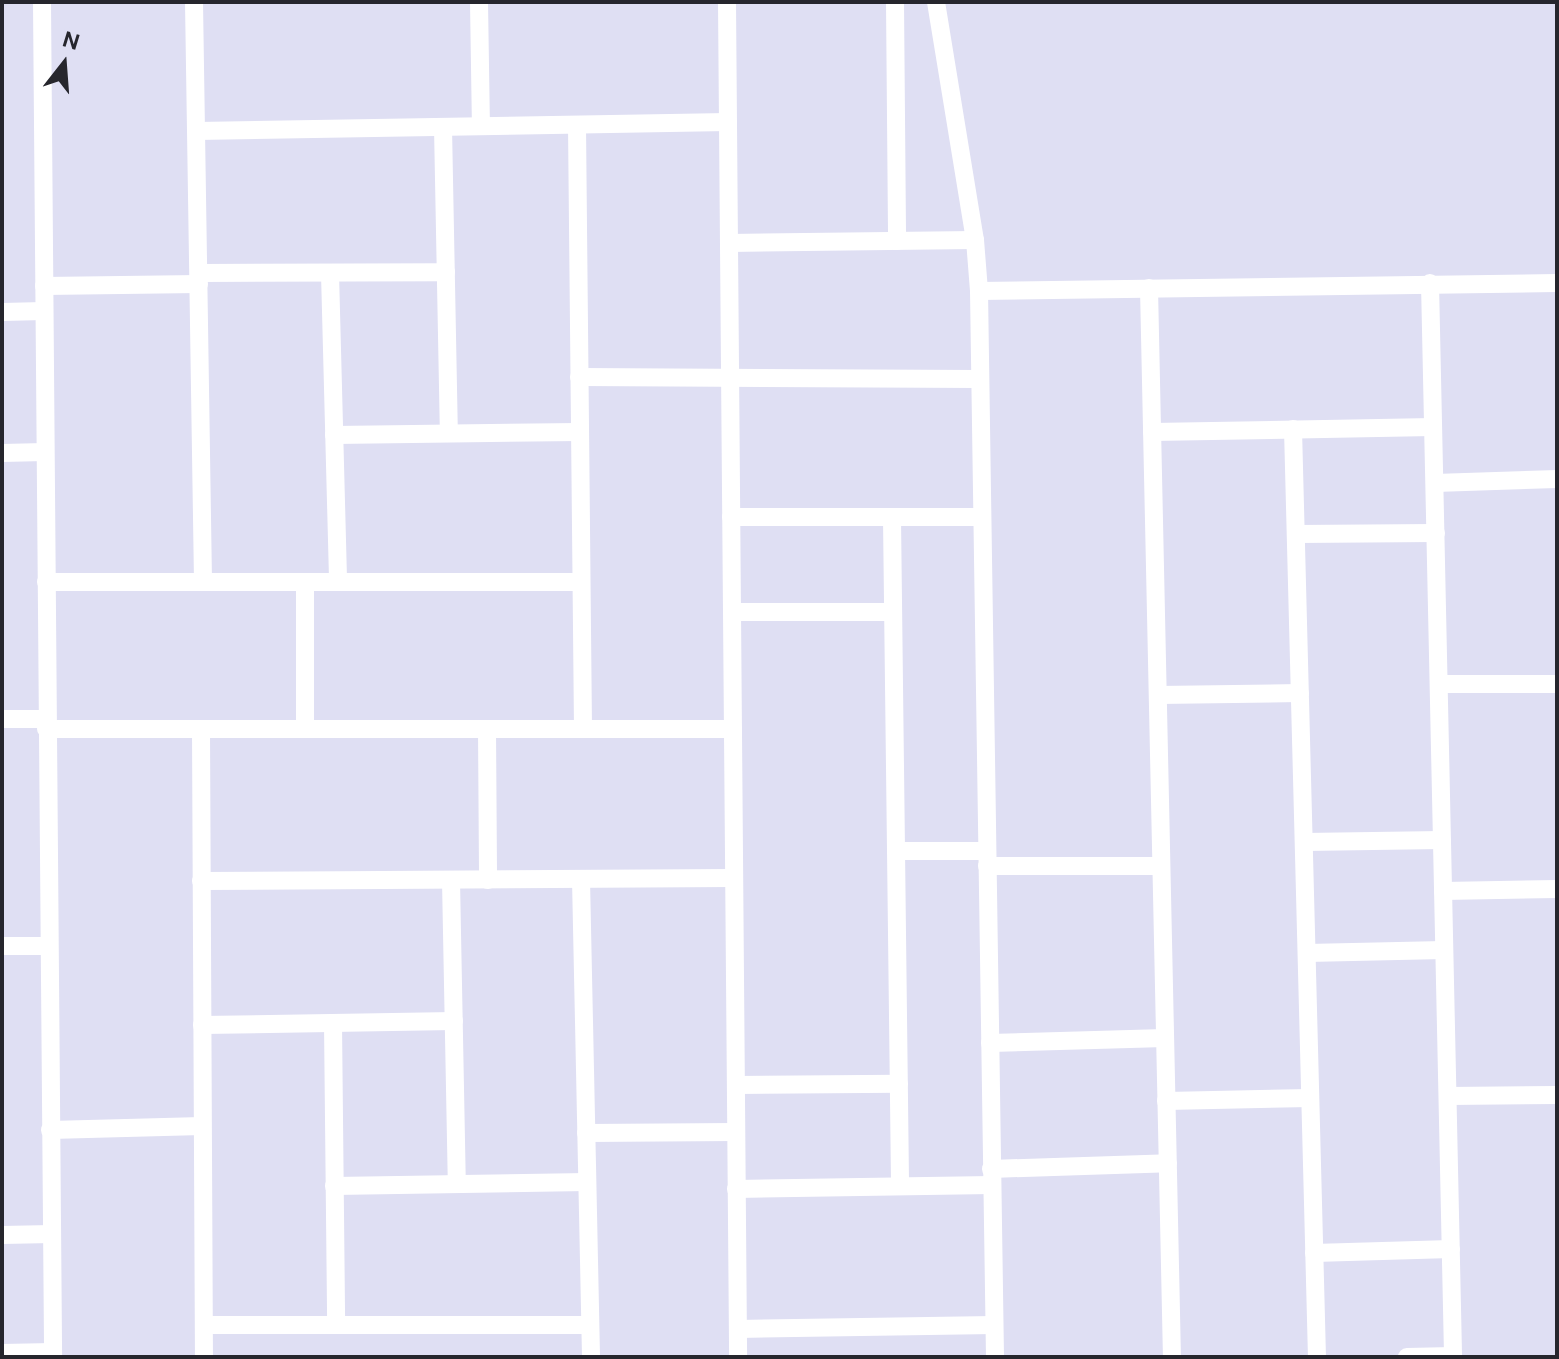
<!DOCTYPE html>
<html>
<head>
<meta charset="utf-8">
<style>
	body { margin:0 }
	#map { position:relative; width:1559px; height:1359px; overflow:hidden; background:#dfdff3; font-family:"DM Sans",sans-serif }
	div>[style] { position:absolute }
	.minor>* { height:18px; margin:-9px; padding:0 9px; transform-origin:9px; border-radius:9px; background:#fff }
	span { translate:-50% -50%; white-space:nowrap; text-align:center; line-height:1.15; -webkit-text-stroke:6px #dfdff3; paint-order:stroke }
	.frame { position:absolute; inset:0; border:4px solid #26262d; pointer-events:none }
	.north { position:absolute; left:24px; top:24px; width:80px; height:80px; -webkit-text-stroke:6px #dfdff3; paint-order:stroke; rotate:17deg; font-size:22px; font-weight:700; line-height:32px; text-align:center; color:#26262d }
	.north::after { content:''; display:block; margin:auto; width:28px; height:36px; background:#26262d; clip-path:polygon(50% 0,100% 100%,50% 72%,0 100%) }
</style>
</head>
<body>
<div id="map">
	<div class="minor">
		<div style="left:42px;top:2px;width:1355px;rotate:89.53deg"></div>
		<div style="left:194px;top:2px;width:580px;rotate:89.11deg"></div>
		<div style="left:479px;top:2px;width:124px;rotate:89.1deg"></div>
		<div style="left:727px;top:2px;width:1355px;rotate:89.53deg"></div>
		<div style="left:895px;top:2px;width:239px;rotate:89.5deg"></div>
		<div style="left:936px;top:2px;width:241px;rotate:80.7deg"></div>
		<div style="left:975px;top:240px;width:51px;rotate:85.5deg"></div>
		<div style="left:979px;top:291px;width:1066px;rotate:89.14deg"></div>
		<div style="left:577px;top:125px;width:604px;rotate:89.43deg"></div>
		<div style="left:443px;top:127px;width:306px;rotate:88.9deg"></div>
		<div style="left:197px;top:131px;width:531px;rotate:-0.97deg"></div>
		<div style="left:729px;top:243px;width:246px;rotate:-0.7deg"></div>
		<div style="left:199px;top:273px;width:247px;rotate:-0.2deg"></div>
		<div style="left:330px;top:273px;width:309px;rotate:88.5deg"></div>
		<div style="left:1430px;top:283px;width:1074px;rotate:88.77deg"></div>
		<div style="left:44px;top:286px;width:155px;rotate:-0.7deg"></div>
		<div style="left:1149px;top:288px;width:1069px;rotate:88.77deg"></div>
		<div style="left:979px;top:291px;width:578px;rotate:-0.79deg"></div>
		<div style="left:2px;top:312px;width:42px;rotate:-1.4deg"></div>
		<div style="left:579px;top:377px;width:401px;rotate:0.3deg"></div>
		<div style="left:1293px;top:429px;width:928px;rotate:88.52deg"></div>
		<div style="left:1152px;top:432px;width:281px;rotate:-1deg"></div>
		<div style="left:334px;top:435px;width:246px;rotate:-0.7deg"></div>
		<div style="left:2px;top:453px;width:43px;rotate:-1.3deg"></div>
		<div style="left:1435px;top:483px;width:122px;rotate:-1.9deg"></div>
		<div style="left:731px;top:517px;width:251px"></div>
		<div style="left:892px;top:518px;width:668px;rotate:89.31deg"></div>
		<div style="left:1296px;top:534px;width:140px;rotate:-0.4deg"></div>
		<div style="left:46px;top:582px;width:535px"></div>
		<div style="left:305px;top:582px;width:147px;rotate:90deg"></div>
		<div style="left:732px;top:612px;width:161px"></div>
		<div style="left:1439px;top:684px;width:118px"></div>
		<div style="left:1158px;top:695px;width:142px;rotate:-0.8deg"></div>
		<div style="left:2px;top:719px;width:44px"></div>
		<div style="left:46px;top:729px;width:687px"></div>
		<div style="left:201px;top:729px;width:628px;rotate:89.73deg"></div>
		<div style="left:487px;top:729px;width:151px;rotate:89.6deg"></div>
		<div style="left:1304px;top:842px;width:138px;rotate:-0.8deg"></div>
		<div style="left:896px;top:851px;width:91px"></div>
		<div style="left:987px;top:866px;width:174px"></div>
		<div style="left:581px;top:879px;width:478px;rotate:88.8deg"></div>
		<div style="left:451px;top:880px;width:304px;rotate:88.9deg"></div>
		<div style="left:201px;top:881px;width:533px;rotate:-0.32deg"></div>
		<div style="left:1443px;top:891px;width:114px;rotate:-1deg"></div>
		<div style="left:2px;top:946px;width:46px"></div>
		<div style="left:1307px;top:953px;width:137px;rotate:-1.3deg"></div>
		<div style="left:333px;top:1023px;width:302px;rotate:89.4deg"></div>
		<div style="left:202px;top:1025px;width:252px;rotate:-0.9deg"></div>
		<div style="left:990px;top:1043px;width:175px;rotate:-1.6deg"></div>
		<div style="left:736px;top:1085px;width:163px;rotate:-0.4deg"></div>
		<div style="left:1448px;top:1096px;width:109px;rotate:-0.5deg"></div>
		<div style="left:1166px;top:1101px;width:144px;rotate:-1.2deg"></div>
		<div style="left:50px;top:1130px;width:152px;rotate:-1.5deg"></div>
		<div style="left:586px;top:1133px;width:150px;rotate:-0.4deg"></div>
		<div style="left:991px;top:1169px;width:177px;rotate:-1.9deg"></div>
		<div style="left:334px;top:1186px;width:253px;rotate:-0.9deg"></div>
		<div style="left:736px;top:1189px;width:256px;rotate:-0.9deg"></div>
		<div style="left:2px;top:1235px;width:50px;rotate:-1.1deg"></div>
		<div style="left:1314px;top:1253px;width:137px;rotate:-1.7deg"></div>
		<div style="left:204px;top:1325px;width:386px"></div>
		<div style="left:738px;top:1329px;width:256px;rotate:-0.9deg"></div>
		<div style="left:2px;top:1353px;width:51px;rotate:-1.1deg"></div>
		<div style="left:1407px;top:1357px;width:46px;rotate:-1.2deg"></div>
	</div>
	<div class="frame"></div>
	<div class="north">N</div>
</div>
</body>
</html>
